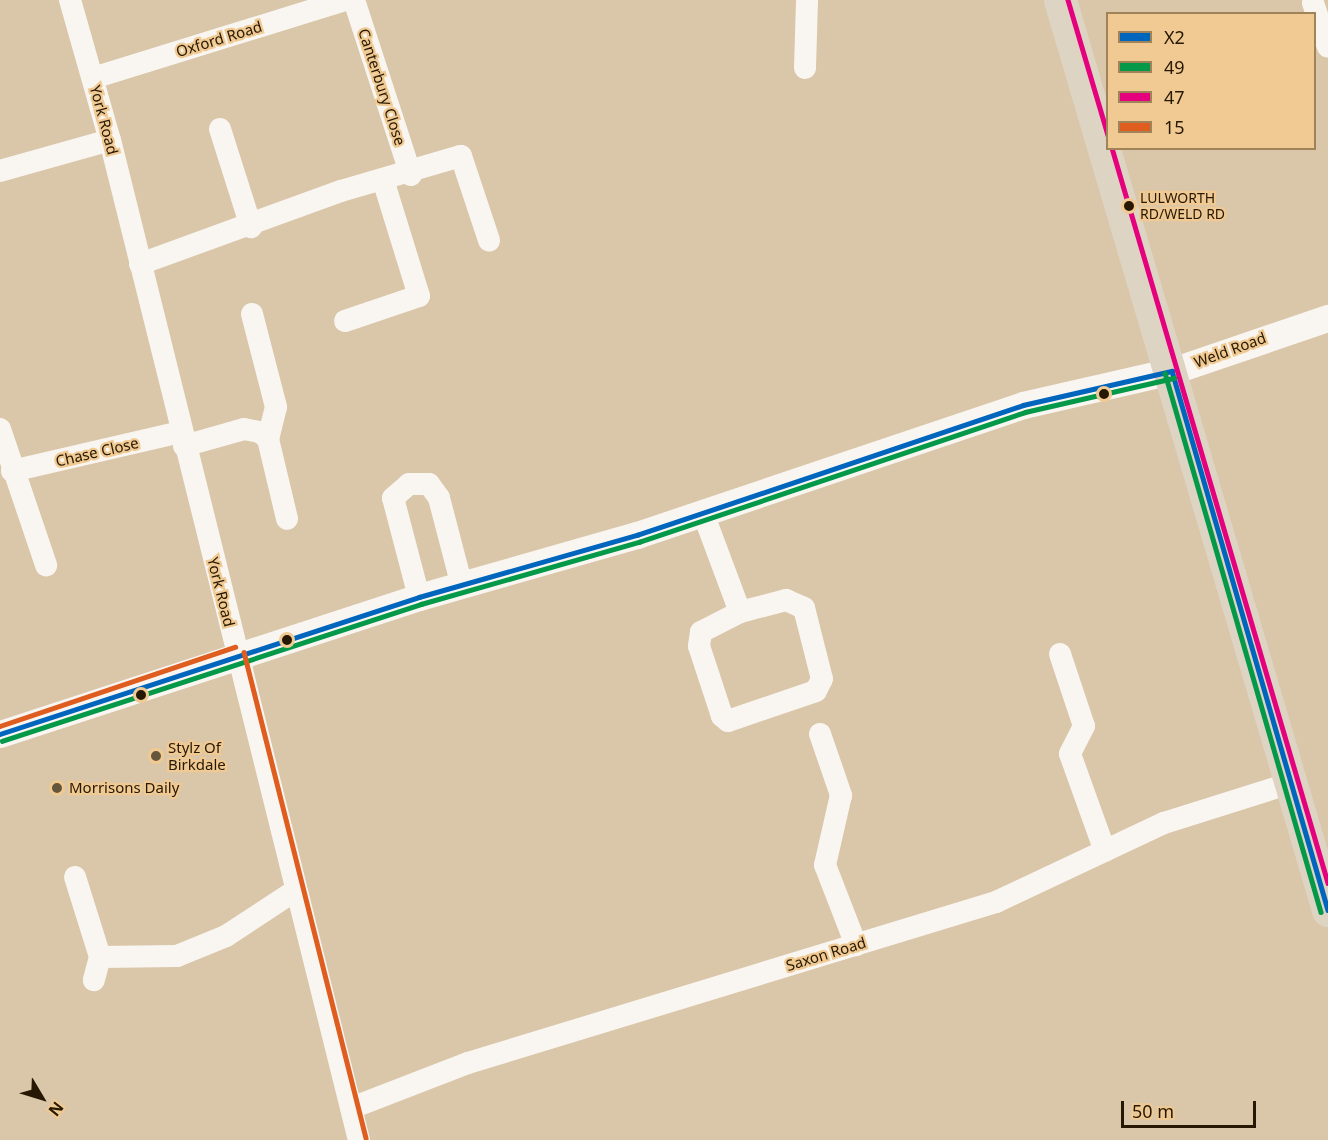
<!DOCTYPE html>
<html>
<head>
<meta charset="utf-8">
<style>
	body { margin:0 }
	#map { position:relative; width:1328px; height:1140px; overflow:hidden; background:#dac6a8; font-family:"Noto Sans",sans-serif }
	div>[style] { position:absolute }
	.minor>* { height:22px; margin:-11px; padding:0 11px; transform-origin:11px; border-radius:11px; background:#f9f6f2 }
	.tertiary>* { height:27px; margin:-13.5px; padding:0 13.5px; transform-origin:13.5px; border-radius:13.5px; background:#f9f6f2 }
	.trunk>* { height:33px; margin:-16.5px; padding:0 16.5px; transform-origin:16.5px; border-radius:16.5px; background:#ded4c4 }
	.bus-1>* { height:4.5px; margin:-2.25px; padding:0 2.25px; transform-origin:2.25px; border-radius:2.25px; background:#0065bd }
	.bus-2>* { height:4.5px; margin:-2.25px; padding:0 2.25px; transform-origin:2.25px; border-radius:2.25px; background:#049849 }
	.bus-3>* { height:4.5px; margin:-2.25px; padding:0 2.25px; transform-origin:2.25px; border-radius:2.25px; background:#e5007d }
	.bus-4>* { height:4.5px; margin:-2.25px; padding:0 2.25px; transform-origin:2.25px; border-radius:2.25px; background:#de5d1f }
	.dots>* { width:16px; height:16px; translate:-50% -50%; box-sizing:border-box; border:3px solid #f0ca92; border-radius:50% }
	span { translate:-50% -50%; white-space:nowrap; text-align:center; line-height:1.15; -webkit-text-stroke:4.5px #f0ca92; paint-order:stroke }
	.bus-label { font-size:14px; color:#271803 }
	.left { translate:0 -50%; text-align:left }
	.street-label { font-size:15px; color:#271803 }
	.poi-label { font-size:15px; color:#271803 }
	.legend { position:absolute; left:1106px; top:12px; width:210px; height:138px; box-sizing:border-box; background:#f0ca92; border:2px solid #a08359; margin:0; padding:8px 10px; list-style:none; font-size:18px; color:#271803 }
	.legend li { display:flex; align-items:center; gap:12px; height:30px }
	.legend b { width:30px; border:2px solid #a08359 }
	.north { position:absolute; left:12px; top:1068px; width:60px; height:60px; -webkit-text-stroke:4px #f0ca92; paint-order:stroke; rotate:128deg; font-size:16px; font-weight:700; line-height:24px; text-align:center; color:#271803 }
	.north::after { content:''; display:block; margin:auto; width:21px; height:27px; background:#271803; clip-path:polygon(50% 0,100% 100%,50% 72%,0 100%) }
	.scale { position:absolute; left:1121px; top:1101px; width:135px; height:27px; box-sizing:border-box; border:3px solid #271803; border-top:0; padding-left:8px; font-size:18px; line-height:21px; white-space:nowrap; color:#271803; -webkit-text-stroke:4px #f0ca92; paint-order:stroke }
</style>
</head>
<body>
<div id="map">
	<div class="minor">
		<div style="left:70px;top:0;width:146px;rotate:74.1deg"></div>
		<div style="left:110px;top:140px;width:1031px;rotate:76.02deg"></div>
		<div style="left:354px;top:0;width:184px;rotate:72deg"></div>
		<div style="left:1313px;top:3px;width:46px;rotate:71.2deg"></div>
		<div style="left:805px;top:68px;width:68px;rotate:-88.3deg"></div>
		<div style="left:93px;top:78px;width:264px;rotate:-17.2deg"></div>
		<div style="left:220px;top:129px;width:103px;rotate:72.4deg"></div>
		<div style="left:0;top:171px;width:114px;rotate:-15.7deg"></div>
		<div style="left:140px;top:264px;width:214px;rotate:-20deg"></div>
		<div style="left:341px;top:191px;width:125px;rotate:-16.3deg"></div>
		<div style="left:461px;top:156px;width:89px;rotate:71.6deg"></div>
		<div style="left:252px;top:314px;width:96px;rotate:75.5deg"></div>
		<div style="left:276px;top:407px;width:33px;rotate:104deg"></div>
		<div style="left:345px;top:321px;width:78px;rotate:-18.7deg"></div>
		<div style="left:419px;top:296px;width:118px;rotate:-107.2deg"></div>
		<div style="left:0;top:429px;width:144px;rotate:71.3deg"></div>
		<div style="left:184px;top:446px;width:62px;rotate:-15.8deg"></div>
		<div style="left:244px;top:429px;width:16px;rotate:11deg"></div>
		<div style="left:260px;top:432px;width:11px;rotate:41deg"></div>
		<div style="left:268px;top:439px;width:82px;rotate:76.6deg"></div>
		<div style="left:12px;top:471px;width:173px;rotate:-13deg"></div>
		<div style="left:703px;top:513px;width:106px;rotate:69.5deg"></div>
		<div style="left:740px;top:612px;width:48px;rotate:-14.6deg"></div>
		<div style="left:786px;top:600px;width:20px;rotate:24deg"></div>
		<div style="left:804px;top:608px;width:73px;rotate:75.8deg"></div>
		<div style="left:822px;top:679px;width:13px;rotate:117deg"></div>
		<div style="left:816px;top:691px;width:93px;rotate:161.2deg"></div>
		<div style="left:728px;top:721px;width:8px;rotate:-140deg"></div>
		<div style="left:722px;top:716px;width:74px;rotate:-108.2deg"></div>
		<div style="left:699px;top:646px;width:14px;rotate:-82deg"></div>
		<div style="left:701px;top:632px;width:44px;rotate:-27.1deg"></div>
		<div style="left:419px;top:597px;width:102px;rotate:-104.7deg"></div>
		<div style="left:393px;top:498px;width:21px;rotate:-41deg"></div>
		<div style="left:409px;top:484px;width:20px"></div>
		<div style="left:429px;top:484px;width:17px;rotate:54deg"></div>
		<div style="left:439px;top:498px;width:91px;rotate:75.4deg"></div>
		<div style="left:1060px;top:654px;width:76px;rotate:71.6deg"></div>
		<div style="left:1084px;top:726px;width:31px;rotate:117deg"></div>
		<div style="left:1070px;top:754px;width:103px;rotate:70.2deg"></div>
		<div style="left:820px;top:734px;width:65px;rotate:71deg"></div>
		<div style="left:841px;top:795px;width:72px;rotate:102.9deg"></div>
		<div style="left:825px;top:865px;width:86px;rotate:68.8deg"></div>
		<div style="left:75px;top:877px;width:84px;rotate:72.6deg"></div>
		<div style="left:100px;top:957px;width:24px;rotate:105deg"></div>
		<div style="left:100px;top:957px;width:77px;rotate:-0.7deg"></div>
		<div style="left:177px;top:956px;width:53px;rotate:-22.2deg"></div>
		<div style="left:226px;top:936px;width:84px;rotate:-33.3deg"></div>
		<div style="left:354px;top:1107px;width:122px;rotate:-21.1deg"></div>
		<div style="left:468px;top:1063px;width:552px;rotate:-16.96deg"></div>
		<div style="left:996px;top:902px;width:186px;rotate:-25.2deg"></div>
		<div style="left:1164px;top:823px;width:133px;rotate:-17.5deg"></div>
	</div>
	<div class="tertiary">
		<div style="left:0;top:734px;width:441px;rotate:-18.1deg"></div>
		<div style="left:419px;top:597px;width:227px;rotate:-15.9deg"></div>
		<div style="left:637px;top:535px;width:407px;rotate:-18.6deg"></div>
		<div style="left:1023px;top:405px;width:153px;rotate:-12.9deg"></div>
		<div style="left:1172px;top:371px;width:165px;rotate:-18.8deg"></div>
	</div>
	<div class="trunk">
		<div style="left:1060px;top:0;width:949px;rotate:73.59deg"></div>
	</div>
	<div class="bus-1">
		<div style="left:1172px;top:371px;width:561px;rotate:73.86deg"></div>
		<div style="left:0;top:734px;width:441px;rotate:-18.1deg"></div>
		<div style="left:419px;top:597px;width:227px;rotate:-15.9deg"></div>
		<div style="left:637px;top:535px;width:407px;rotate:-18.6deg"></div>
		<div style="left:1023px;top:405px;width:153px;rotate:-12.9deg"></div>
	</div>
	<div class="bus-2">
		<div style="left:1165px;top:373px;width:561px;rotate:73.86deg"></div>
		<div style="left:2px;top:741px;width:441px;rotate:-18.1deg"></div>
		<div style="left:421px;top:604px;width:227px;rotate:-15.9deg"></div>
		<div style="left:639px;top:542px;width:407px;rotate:-18.6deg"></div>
		<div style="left:1025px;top:412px;width:153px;rotate:-12.9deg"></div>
	</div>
	<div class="bus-3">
		<div style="left:1068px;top:0;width:141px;rotate:73.5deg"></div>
		<div style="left:1112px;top:148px;width:766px;rotate:73.62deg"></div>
	</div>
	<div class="bus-4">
		<div style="left:244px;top:652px;width:501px;rotate:75.91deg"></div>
		<div style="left:0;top:726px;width:248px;rotate:-18.6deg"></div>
	</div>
	<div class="dots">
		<div style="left:1129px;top:206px;background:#271803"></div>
		<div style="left:1104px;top:394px;background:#271803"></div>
		<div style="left:287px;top:640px;background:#271803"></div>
		<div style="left:141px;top:695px;background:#271803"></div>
		<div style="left:156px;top:756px;background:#66553d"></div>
		<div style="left:57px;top:788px;background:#66553d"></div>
	</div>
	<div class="bus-label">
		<span class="left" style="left:1140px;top:206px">LULWORTH<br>RD/WELD RD</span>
	</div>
	<div class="street-label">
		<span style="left:219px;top:39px;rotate:-17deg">Oxford Road</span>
		<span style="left:382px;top:87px;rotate:72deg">Canterbury Close</span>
		<span style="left:104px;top:120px;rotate:75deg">York Road</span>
		<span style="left:1230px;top:350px;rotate:-20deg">Weld Road</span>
		<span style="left:97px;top:452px;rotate:-13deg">Chase Close</span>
		<span style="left:221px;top:592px;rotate:76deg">York Road</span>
		<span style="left:826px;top:954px;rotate:-17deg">Saxon Road</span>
	</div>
	<div class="poi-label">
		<span class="left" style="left:168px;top:756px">Stylz Of<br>Birkdale</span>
		<span class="left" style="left:69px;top:788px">Morrisons Daily</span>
	</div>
	<ul class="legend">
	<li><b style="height:8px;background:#0065bd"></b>X2</li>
	<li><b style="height:8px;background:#049849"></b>49</li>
	<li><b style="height:8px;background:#e5007d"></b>47</li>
	<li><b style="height:8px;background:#de5d1f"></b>15</li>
	</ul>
	<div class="north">N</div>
	<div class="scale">50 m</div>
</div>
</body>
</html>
